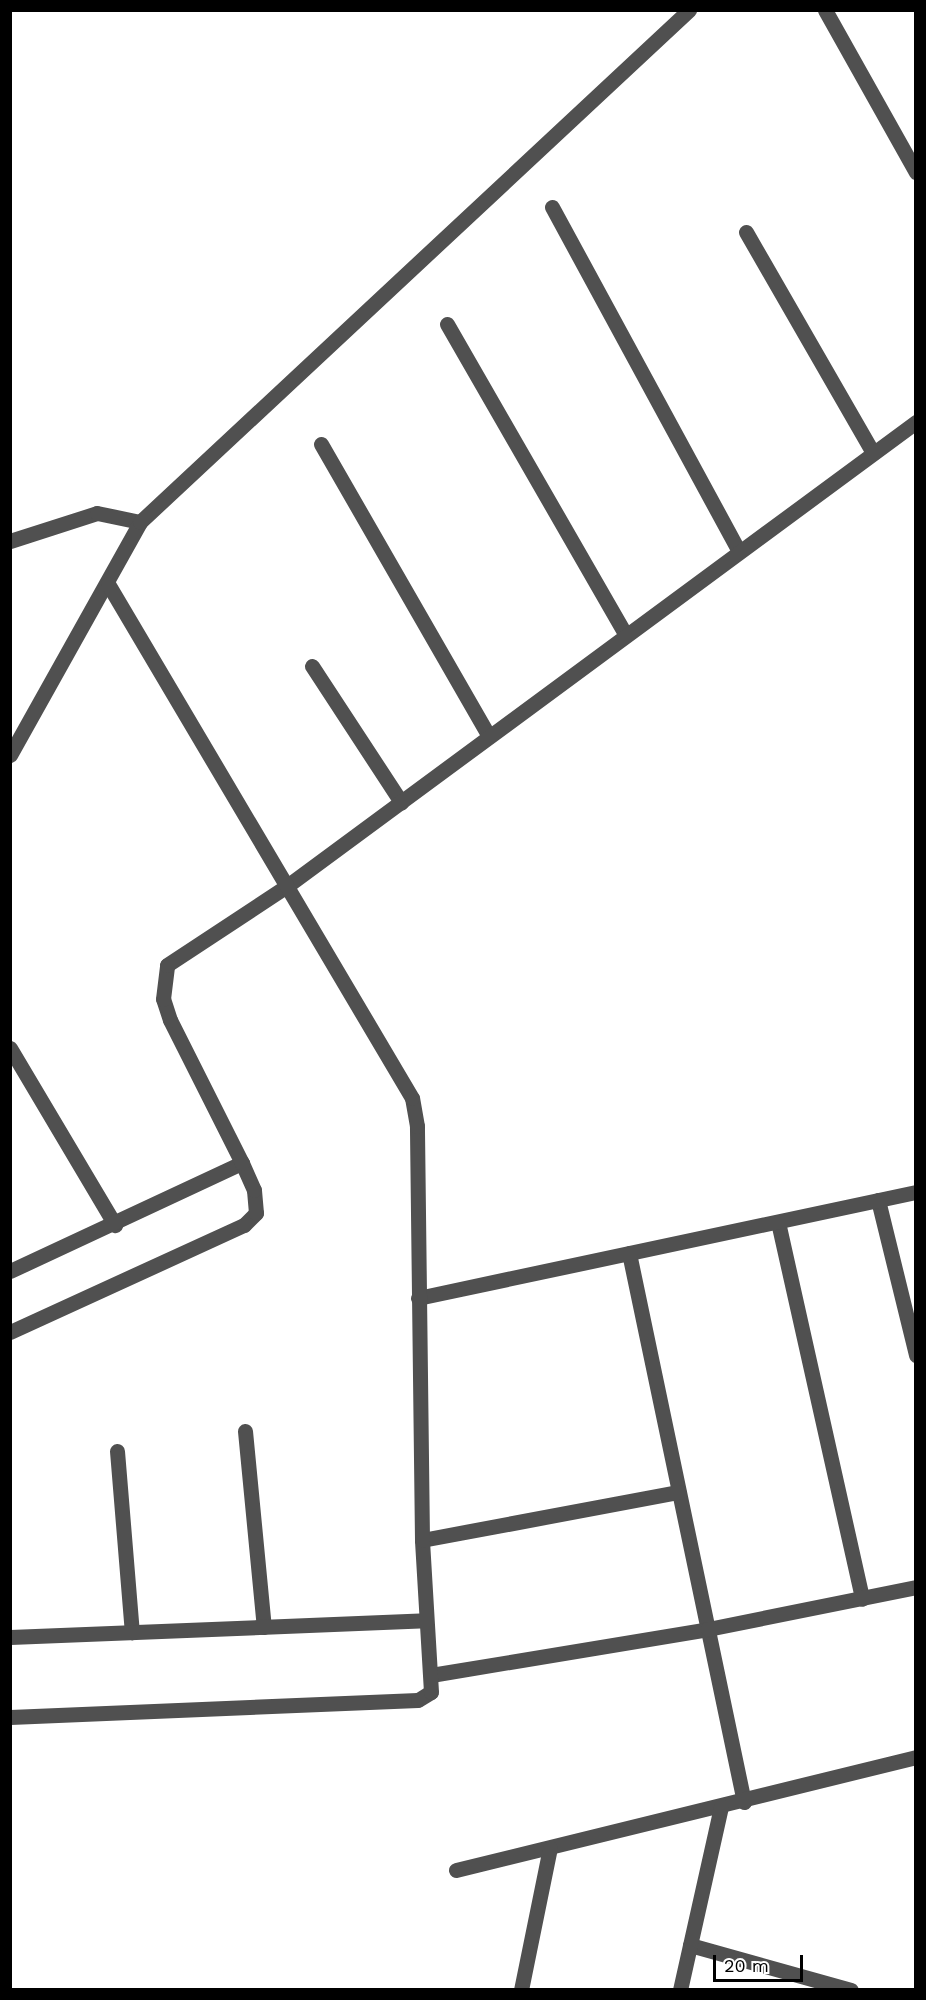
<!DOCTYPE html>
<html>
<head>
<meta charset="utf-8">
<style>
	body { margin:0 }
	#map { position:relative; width:926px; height:2000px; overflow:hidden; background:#fff; font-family:"Work Sans",sans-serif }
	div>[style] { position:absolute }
	.minor>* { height:15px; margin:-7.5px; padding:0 7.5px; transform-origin:7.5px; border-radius:7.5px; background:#505050 }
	span { translate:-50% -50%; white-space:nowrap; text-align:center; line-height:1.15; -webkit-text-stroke:6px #fff; paint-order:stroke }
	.frame { position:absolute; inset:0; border:12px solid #000; pointer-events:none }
	.scale { position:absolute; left:713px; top:1955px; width:90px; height:27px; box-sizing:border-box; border:3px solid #000; border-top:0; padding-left:8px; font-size:18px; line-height:21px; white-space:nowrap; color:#000; -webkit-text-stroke:4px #fff; paint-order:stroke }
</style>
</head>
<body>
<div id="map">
	<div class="minor">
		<div style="left:825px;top:10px;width:186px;rotate:60.7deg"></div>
		<div style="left:552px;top:207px;width:392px;rotate:61.5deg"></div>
		<div style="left:746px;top:232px;width:255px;rotate:60.1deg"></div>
		<div style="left:447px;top:324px;width:359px;rotate:60.1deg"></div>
		<div style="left:321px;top:444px;width:337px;rotate:60.1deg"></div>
		<div style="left:10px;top:541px;width:91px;rotate:-17.8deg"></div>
		<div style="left:97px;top:513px;width:44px;rotate:11.8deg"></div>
		<div style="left:312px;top:666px;width:163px;rotate:56.8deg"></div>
		<div style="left:10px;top:755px;width:267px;rotate:-60.8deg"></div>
		<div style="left:140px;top:522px;width:751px;rotate:-43deg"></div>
		<div style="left:10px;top:1048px;width:206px;rotate:59.3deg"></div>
		<div style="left:878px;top:1200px;width:160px;rotate:76.2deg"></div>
		<div style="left:778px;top:1222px;width:386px;rotate:77.4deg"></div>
		<div style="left:629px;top:1253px;width:561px;rotate:78.17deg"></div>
		<div style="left:10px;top:1271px;width:256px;rotate:-25deg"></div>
		<div style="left:418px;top:1298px;width:509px;rotate:-12.02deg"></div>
		<div style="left:10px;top:1332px;width:257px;rotate:-24.6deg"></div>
		<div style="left:244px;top:1225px;width:17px;rotate:-45deg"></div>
		<div style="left:256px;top:1213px;width:23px;rotate:-95deg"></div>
		<div style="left:254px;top:1190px;width:30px;rotate:-114deg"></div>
		<div style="left:242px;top:1163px;width:160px;rotate:-116.7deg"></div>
		<div style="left:170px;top:1020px;width:22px;rotate:-108deg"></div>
		<div style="left:163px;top:999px;width:34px;rotate:-83deg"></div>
		<div style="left:167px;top:965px;width:144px;rotate:-33.4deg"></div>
		<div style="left:287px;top:886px;width:782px;rotate:-36.42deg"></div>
		<div style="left:245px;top:1431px;width:197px;rotate:84.5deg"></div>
		<div style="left:117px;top:1451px;width:182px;rotate:85.3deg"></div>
		<div style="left:422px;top:1540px;width:261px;rotate:-10.6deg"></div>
		<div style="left:10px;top:1637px;width:416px;rotate:-2.3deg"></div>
		<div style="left:431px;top:1675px;width:281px;rotate:-9.4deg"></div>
		<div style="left:708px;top:1629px;width:212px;rotate:-11.4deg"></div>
		<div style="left:10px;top:1717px;width:408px;rotate:-2.4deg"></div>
		<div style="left:418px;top:1700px;width:15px;rotate:-32deg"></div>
		<div style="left:431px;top:1692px;width:152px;rotate:-93.4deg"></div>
		<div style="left:422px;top:1540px;width:414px;rotate:-90.7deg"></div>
		<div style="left:417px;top:1126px;width:28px;rotate:-100deg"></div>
		<div style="left:412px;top:1098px;width:597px;rotate:-120.6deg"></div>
		<div style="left:456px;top:1870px;width:474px;rotate:-13.8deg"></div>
		<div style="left:690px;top:1945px;width:167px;rotate:15.6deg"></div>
		<div style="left:521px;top:1990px;width:145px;rotate:-78.5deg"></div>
		<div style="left:680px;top:1990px;width:188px;rotate:-77.4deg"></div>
	</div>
	<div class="frame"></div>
	<div class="scale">20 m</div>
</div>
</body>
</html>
